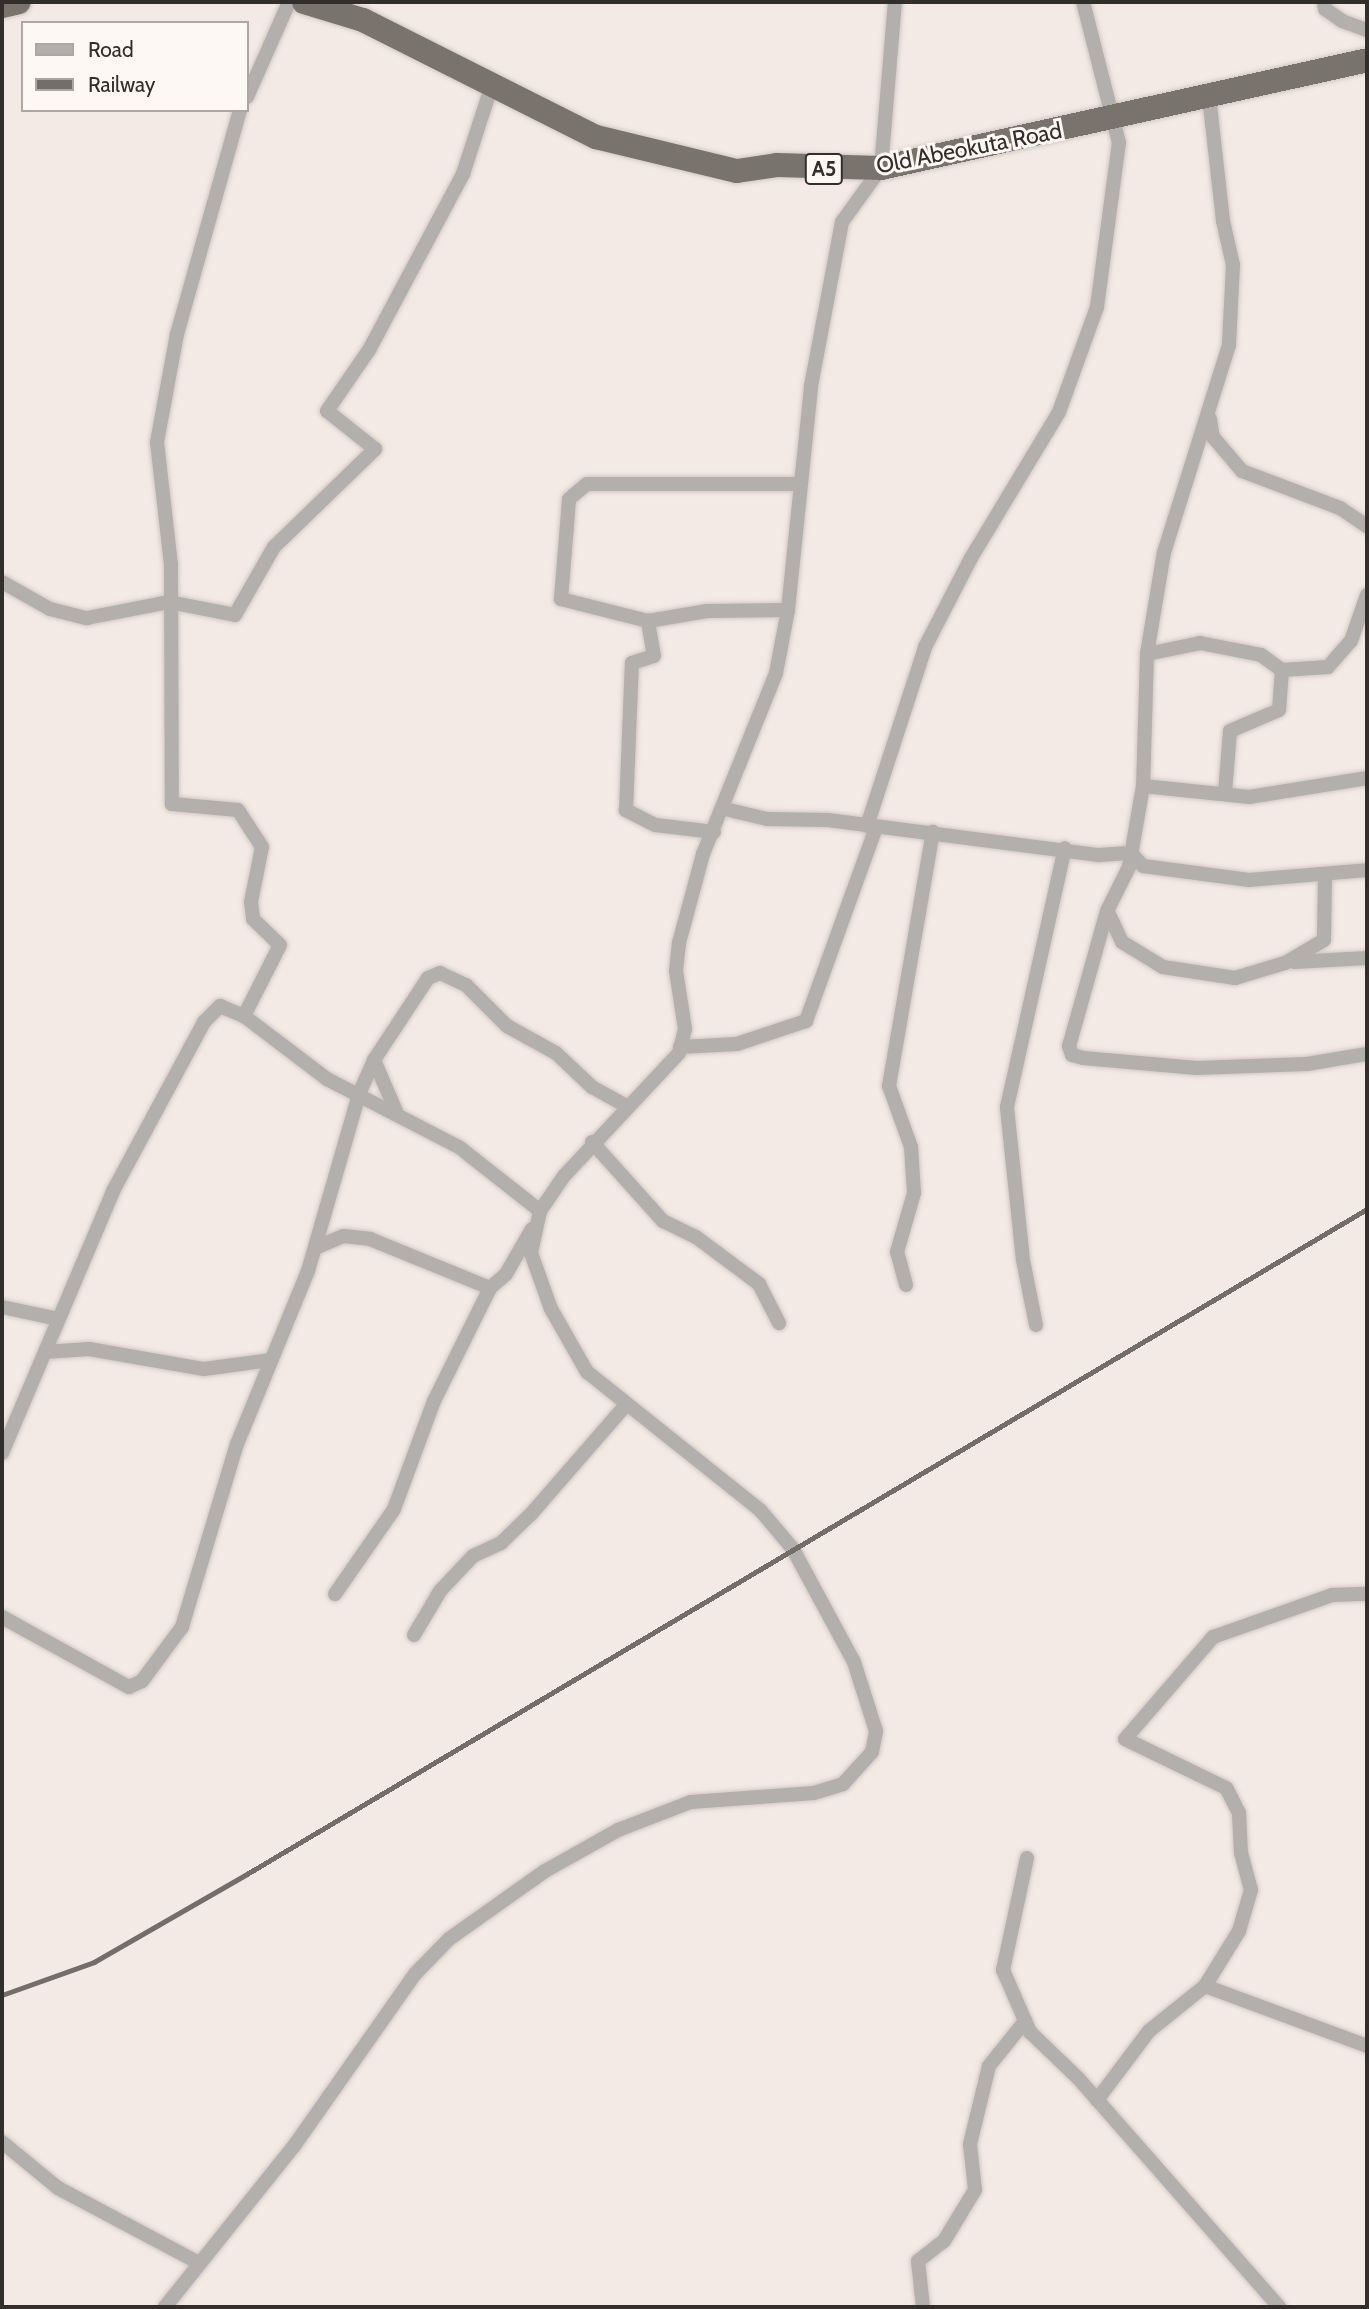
<!DOCTYPE html>
<html>
<head>
<meta charset="utf-8">
<style>
	body { margin:0 }
	#map { position:relative; width:1369px; height:2309px; overflow:hidden; background:#f4eae5; font-family:Cabin,sans-serif }
	div>[style] { position:absolute }
	.roads { filter:drop-shadow(0 0 2px #d1c8c4) drop-shadow(0 0 2px #d1c8c4) }
	.minor>* { height:14px; margin:-7px; padding:0 7px; transform-origin:7px; border-radius:7px; background:#b2afac }
	.trunk>* { height:24px; margin:-12px; padding:0 12px; transform-origin:12px; border-radius:12px; background:#78736c }
	.rail>* { height:4.5px; margin:-2.25px; padding:0 2.25px; transform-origin:2.25px; border-radius:2.25px; background:#746e6b }
	span { translate:-50% -50%; white-space:nowrap; text-align:center; line-height:1.15; -webkit-text-stroke:6px #fef8f5; paint-order:stroke }
	.shield-label span { padding:2px 5px; background:#fef8f5; border:2px solid; border-radius:5px; -webkit-text-stroke-width:0 }
	.shield-label { font-size:21px; color:#322e2c; font-weight:700 }
	.street-label { font-size:23px; color:#322e2c }
	.frame { position:absolute; inset:0; border:4px solid #322e2c; pointer-events:none }
	.legend { position:absolute; left:21px; top:21px; width:228px; height:91px; box-sizing:border-box; background:#fef8f5; border:2px solid #aca7a5; margin:0; padding:9px 12px; list-style:none; font-size:21px; color:#322e2c }
	.legend li { display:flex; align-items:center; gap:14px; height:35px }
	.legend b { width:35px; border:2px solid #aca7a5 }
</style>
</head>
<body>
<div id="map">
	<div class="roads">
		<div class="minor">
			<div style="left:1324px;top:2px;width:7px;rotate:82deg"></div>
			<div style="left:1325px;top:9px;width:21px;rotate:35deg"></div>
			<div style="left:1342px;top:21px;width:27px;rotate:20deg"></div>
			<div style="left:1209px;top:96px;width:126px;rotate:83.6deg"></div>
			<div style="left:1223px;top:221px;width:45px;rotate:77.2deg"></div>
			<div style="left:1233px;top:265px;width:80px;rotate:92.9deg"></div>
			<div style="left:1229px;top:345px;width:217px;rotate:107.4deg"></div>
			<div style="left:1164px;top:552px;width:103px;rotate:99.5deg"></div>
			<div style="left:1147px;top:654px;width:132px;rotate:91.7deg"></div>
			<div style="left:1143px;top:786px;width:82px;rotate:99.8deg"></div>
			<div style="left:1129px;top:867px;width:49px;rotate:116.6deg"></div>
			<div style="left:1107px;top:911px;width:140px;rotate:105.7deg"></div>
			<div style="left:1069px;top:1046px;width:9px;rotate:72deg"></div>
			<div style="left:1072px;top:1055px;width:11px;rotate:15deg"></div>
			<div style="left:1083px;top:1058px;width:114px;rotate:5deg"></div>
			<div style="left:1197px;top:1068px;width:110px;rotate:-2.1deg"></div>
			<div style="left:1307px;top:1064px;width:61px;rotate:-9.5deg"></div>
			<div style="left:247px;top:97px;width:104px;rotate:-66.1deg"></div>
			<div style="left:240px;top:110px;width:233px;rotate:105.7deg"></div>
			<div style="left:177px;top:334px;width:110px;rotate:100.5deg"></div>
			<div style="left:157px;top:442px;width:123px;rotate:83.5deg"></div>
			<div style="left:171px;top:564px;width:240px;rotate:89.8deg"></div>
			<div style="left:172px;top:804px;width:66px;rotate:5.2deg"></div>
			<div style="left:238px;top:810px;width:44px;rotate:57deg"></div>
			<div style="left:262px;top:847px;width:56px;rotate:101.3deg"></div>
			<div style="left:251px;top:902px;width:17px;rotate:83deg"></div>
			<div style="left:253px;top:919px;width:37px;rotate:44deg"></div>
			<div style="left:280px;top:945px;width:80px;rotate:116.9deg"></div>
			<div style="left:244px;top:1016px;width:104px;rotate:37.2deg"></div>
			<div style="left:327px;top:1079px;width:148px;rotate:27.3deg"></div>
			<div style="left:459px;top:1147px;width:103px;rotate:38.3deg"></div>
			<div style="left:1210px;top:419px;width:18px;rotate:81deg"></div>
			<div style="left:1213px;top:437px;width:45px;rotate:49.5deg"></div>
			<div style="left:1242px;top:471px;width:105px;rotate:20.7deg"></div>
			<div style="left:1340px;top:508px;width:32px;rotate:34deg"></div>
			<div style="left:2px;top:582px;width:55px;rotate:29.4deg"></div>
			<div style="left:50px;top:609px;width:38px;rotate:14deg"></div>
			<div style="left:87px;top:618px;width:84px;rotate:-11deg"></div>
			<div style="left:169px;top:602px;width:67px;rotate:11.1deg"></div>
			<div style="left:235px;top:615px;width:78px;rotate:-60.2deg"></div>
			<div style="left:274px;top:547px;width:141px;rotate:-44.1deg"></div>
			<div style="left:375px;top:449px;width:61px;rotate:-141.6deg"></div>
			<div style="left:327px;top:411px;width:74px;rotate:-55.5deg"></div>
			<div style="left:369px;top:350px;width:200px;rotate:-61.9deg"></div>
			<div style="left:463px;top:174px;width:94px;rotate:-72deg"></div>
			<div style="left:648px;top:621px;width:60px;rotate:-9.6deg"></div>
			<div style="left:707px;top:611px;width:81px;rotate:-0.7deg"></div>
			<div style="left:1147px;top:654px;width:54px;rotate:-11.7deg"></div>
			<div style="left:1200px;top:643px;width:62px;rotate:11.1deg"></div>
			<div style="left:1261px;top:655px;width:26px;rotate:36deg"></div>
			<div style="left:1143px;top:786px;width:107px;rotate:5.9deg"></div>
			<div style="left:1249px;top:797px;width:120px;rotate:-9.1deg"></div>
			<div style="left:1225px;top:793px;width:62px;rotate:-85.4deg"></div>
			<div style="left:1230px;top:731px;width:53px;rotate:-23.2deg"></div>
			<div style="left:1279px;top:710px;width:40px;rotate:-85.7deg"></div>
			<div style="left:1282px;top:670px;width:46px;rotate:-3.7deg"></div>
			<div style="left:1328px;top:667px;width:35px;rotate:-49deg"></div>
			<div style="left:1351px;top:641px;width:49px;rotate:-70.8deg"></div>
			<div style="left:725px;top:809px;width:43px;rotate:13.4deg"></div>
			<div style="left:767px;top:819px;width:61px;rotate:0.9deg"></div>
			<div style="left:828px;top:820px;width:273px;rotate:7.4deg"></div>
			<div style="left:1099px;top:855px;width:32px;rotate:-4deg"></div>
			<div style="left:867px;top:826px;width:188px;rotate:-72deg"></div>
			<div style="left:925px;top:647px;width:100px;rotate:-62.7deg"></div>
			<div style="left:971px;top:558px;width:170px;rotate:-58.9deg"></div>
			<div style="left:1059px;top:412px;width:112px;rotate:-70.1deg"></div>
			<div style="left:1097px;top:307px;width:165px;rotate:-82.4deg"></div>
			<div style="left:1119px;top:143px;width:146px;rotate:-104.3deg"></div>
			<div style="left:714px;top:832px;width:59px;rotate:-173.2deg"></div>
			<div style="left:655px;top:825px;width:33px;rotate:-153deg"></div>
			<div style="left:626px;top:810px;width:147px;rotate:-87.7deg"></div>
			<div style="left:632px;top:663px;width:23px;rotate:-18deg"></div>
			<div style="left:654px;top:656px;width:36px;rotate:-100deg"></div>
			<div style="left:648px;top:621px;width:90px;rotate:-165.8deg"></div>
			<div style="left:561px;top:599px;width:100px;rotate:-85.4deg"></div>
			<div style="left:569px;top:499px;width:23px;rotate:-40deg"></div>
			<div style="left:587px;top:484px;width:213px"></div>
			<div style="left:1131px;top:853px;width:18px;rotate:47deg"></div>
			<div style="left:1143px;top:866px;width:107px;rotate:7.5deg"></div>
			<div style="left:1249px;top:880px;width:118px;rotate:-4.8deg"></div>
			<div style="left:1108px;top:912px;width:33px;rotate:65deg"></div>
			<div style="left:1122px;top:942px;width:48px;rotate:31.4deg"></div>
			<div style="left:1163px;top:967px;width:73px;rotate:8.7deg"></div>
			<div style="left:1235px;top:978px;width:52px;rotate:-16.7deg"></div>
			<div style="left:1285px;top:963px;width:45px;rotate:-30.5deg"></div>
			<div style="left:1324px;top:940px;width:63px;rotate:-89.1deg"></div>
			<div style="left:1294px;top:962px;width:73px;rotate:-3.1deg"></div>
			<div style="left:680px;top:1047px;width:57px;rotate:-3deg"></div>
			<div style="left:737px;top:1044px;width:73px;rotate:-18.4deg"></div>
			<div style="left:806px;top:1021px;width:205px;rotate:-70.1deg"></div>
			<div style="left:374px;top:1060px;width:56px;rotate:66.7deg"></div>
			<div style="left:592px;top:1142px;width:106px;rotate:48.1deg"></div>
			<div style="left:663px;top:1221px;width:37px;rotate:26deg"></div>
			<div style="left:696px;top:1237px;width:79px;rotate:36.7deg"></div>
			<div style="left:759px;top:1284px;width:44px;rotate:62.9deg"></div>
			<div style="left:315px;top:1248px;width:30px;rotate:-23deg"></div>
			<div style="left:343px;top:1236px;width:27px;rotate:6deg"></div>
			<div style="left:370px;top:1239px;width:130px;rotate:22.2deg"></div>
			<div style="left:906px;top:1285px;width:34px;rotate:-105deg"></div>
			<div style="left:897px;top:1252px;width:61px;rotate:-73.9deg"></div>
			<div style="left:914px;top:1193px;width:46px;rotate:-93.7deg"></div>
			<div style="left:911px;top:1147px;width:65px;rotate:-109.8deg"></div>
			<div style="left:889px;top:1086px;width:258px;rotate:-80.2deg"></div>
			<div style="left:2px;top:1307px;width:57px;rotate:12.1deg"></div>
			<div style="left:1036px;top:1325px;width:66px;rotate:-101.3deg"></div>
			<div style="left:1023px;top:1260px;width:154px;rotate:-96deg"></div>
			<div style="left:1007px;top:1107px;width:265px;rotate:-77.4deg"></div>
			<div style="left:45px;top:1352px;width:44px;rotate:-3.9deg"></div>
			<div style="left:89px;top:1349px;width:117px;rotate:9.9deg"></div>
			<div style="left:204px;top:1369px;width:68px;rotate:-7.7deg"></div>
			<div style="left:2px;top:1453px;width:285px;rotate:-67deg"></div>
			<div style="left:113px;top:1191px;width:192px;rotate:-61.7deg"></div>
			<div style="left:204px;top:1022px;width:23px;rotate:-45deg"></div>
			<div style="left:220px;top:1006px;width:26px;rotate:23deg"></div>
			<div style="left:335px;top:1594px;width:103px;rotate:-55.2deg"></div>
			<div style="left:394px;top:1509px;width:115px;rotate:-69.7deg"></div>
			<div style="left:434px;top:1401px;width:126px;rotate:-63.6deg"></div>
			<div style="left:490px;top:1288px;width:21px;rotate:-41deg"></div>
			<div style="left:506px;top:1274px;width:52px;rotate:-60deg"></div>
			<div style="left:2px;top:1617px;width:145px;rotate:28.9deg"></div>
			<div style="left:129px;top:1687px;width:14px;rotate:-25deg"></div>
			<div style="left:142px;top:1681px;width:67px;rotate:-53.5deg"></div>
			<div style="left:182px;top:1627px;width:191px;rotate:-73.3deg"></div>
			<div style="left:237px;top:1444px;width:187px;rotate:-67.7deg"></div>
			<div style="left:308px;top:1271px;width:184px;rotate:-73.9deg"></div>
			<div style="left:359px;top:1094px;width:37px;rotate:-66deg"></div>
			<div style="left:374px;top:1060px;width:98px;rotate:-56.6deg"></div>
			<div style="left:428px;top:978px;width:13px;rotate:-23deg"></div>
			<div style="left:440px;top:973px;width:29px;rotate:25deg"></div>
			<div style="left:466px;top:985px;width:58px;rotate:45deg"></div>
			<div style="left:507px;top:1026px;width:56px;rotate:28.9deg"></div>
			<div style="left:556px;top:1053px;width:50px;rotate:43.4deg"></div>
			<div style="left:592px;top:1087px;width:41px;rotate:29.1deg"></div>
			<div style="left:414px;top:1635px;width:51px;rotate:-59.4deg"></div>
			<div style="left:440px;top:1591px;width:48px;rotate:-46.7deg"></div>
			<div style="left:473px;top:1556px;width:31px;rotate:-25deg"></div>
			<div style="left:501px;top:1543px;width:42px;rotate:-44deg"></div>
			<div style="left:531px;top:1514px;width:143px;rotate:-49deg"></div>
			<div style="left:1027px;top:1858px;width:115px;rotate:102.1deg"></div>
			<div style="left:1003px;top:1970px;width:68px;rotate:66.5deg"></div>
			<div style="left:1030px;top:2032px;width:66px;rotate:43.8deg"></div>
			<div style="left:1078px;top:2078px;width:305px;rotate:48.7deg"></div>
			<div style="left:1205px;top:1986px;width:65px;rotate:-58.3deg"></div>
			<div style="left:1239px;top:1931px;width:43px;rotate:-73.7deg"></div>
			<div style="left:1251px;top:1890px;width:38px;rotate:-105deg"></div>
			<div style="left:1241px;top:1853px;width:40px;rotate:-92.9deg"></div>
			<div style="left:1239px;top:1813px;width:28px;rotate:-117deg"></div>
			<div style="left:1226px;top:1788px;width:112px;rotate:-154.1deg"></div>
			<div style="left:1125px;top:1739px;width:135px;rotate:-49.2deg"></div>
			<div style="left:1213px;top:1637px;width:126px;rotate:-19.4deg"></div>
			<div style="left:1332px;top:1595px;width:35px;rotate:-2deg"></div>
			<div style="left:1097px;top:2100px;width:86px;rotate:-53deg"></div>
			<div style="left:1149px;top:2031px;width:72px;rotate:-38.8deg"></div>
			<div style="left:1205px;top:1986px;width:173px;rotate:20.3deg"></div>
			<div style="left:2px;top:2142px;width:72px;rotate:39.4deg"></div>
			<div style="left:58px;top:2188px;width:160px;rotate:28deg"></div>
			<div style="left:165px;top:2307px;width:206px;rotate:-51.3deg"></div>
			<div style="left:294px;top:2146px;width:210px;rotate:-54.9deg"></div>
			<div style="left:415px;top:1974px;width:49px;rotate:-45.8deg"></div>
			<div style="left:449px;top:1939px;width:118px;rotate:-35.3deg"></div>
			<div style="left:545px;top:1871px;width:84px;rotate:-29.3deg"></div>
			<div style="left:618px;top:1830px;width:78px;rotate:-21deg"></div>
			<div style="left:691px;top:1802px;width:123px;rotate:-4.2deg"></div>
			<div style="left:814px;top:1793px;width:30px;rotate:-17deg"></div>
			<div style="left:843px;top:1784px;width:43px;rotate:-47.8deg"></div>
			<div style="left:872px;top:1752px;width:21px;rotate:-79deg"></div>
			<div style="left:876px;top:1731px;width:72px;rotate:-107.7deg"></div>
			<div style="left:854px;top:1662px;width:128px;rotate:-118.4deg"></div>
			<div style="left:793px;top:1549px;width:51px;rotate:-130.2deg"></div>
			<div style="left:760px;top:1510px;width:221px;rotate:-141.4deg"></div>
			<div style="left:587px;top:1372px;width:73px;rotate:-119.7deg"></div>
			<div style="left:551px;top:1309px;width:59px;rotate:-109.7deg"></div>
			<div style="left:531px;top:1253px;width:43px;rotate:-77.9deg"></div>
			<div style="left:540px;top:1211px;width:42px;rotate:-55.6deg"></div>
			<div style="left:564px;top:1176px;width:168px;rotate:-46.9deg"></div>
			<div style="left:679px;top:1053px;width:25px;rotate:-76deg"></div>
			<div style="left:685px;top:1029px;width:59px;rotate:-98.8deg"></div>
			<div style="left:676px;top:971px;width:28px;rotate:-84deg"></div>
			<div style="left:679px;top:943px;width:92px;rotate:-74.9deg"></div>
			<div style="left:703px;top:854px;width:195px;rotate:-68deg"></div>
			<div style="left:776px;top:673px;width:64px;rotate:-79.2deg"></div>
			<div style="left:788px;top:610px;width:225px;rotate:-84.1deg"></div>
			<div style="left:811px;top:386px;width:167px;rotate:-79.3deg"></div>
			<div style="left:842px;top:222px;width:67px;rotate:-54.2deg"></div>
			<div style="left:881px;top:168px;width:167px;rotate:-85.2deg"></div>
			<div style="left:923px;top:2307px;width:46px;rotate:-96.2deg"></div>
			<div style="left:918px;top:2261px;width:33px;rotate:-38deg"></div>
			<div style="left:944px;top:2241px;width:60px;rotate:-58.7deg"></div>
			<div style="left:975px;top:2190px;width:46px;rotate:-96.2deg"></div>
			<div style="left:970px;top:2144px;width:80px;rotate:-76.3deg"></div>
			<div style="left:989px;top:2066px;width:58px;rotate:-51.3deg"></div>
		</div>
		<div class="trunk">
			<div style="left:304px;top:2px;width:62px;rotate:17deg"></div>
			<div style="left:363px;top:20px;width:261px;rotate:26.7deg"></div>
			<div style="left:596px;top:137px;width:145px;rotate:13.6deg"></div>
			<div style="left:737px;top:171px;width:40px;rotate:-8.5deg"></div>
			<div style="left:777px;top:165px;width:104px;rotate:1.7deg"></div>
			<div style="left:881px;top:168px;width:498px;rotate:-12.5deg"></div>
			<div style="left:2px;top:6px;width:17px;rotate:-13deg"></div>
		</div>
	</div>
	<div class="rail">
		<div style="left:2px;top:1995px;width:98px;rotate:-19.7deg"></div>
		<div style="left:94px;top:1962px;width:177px;rotate:-29.9deg"></div>
		<div style="left:247px;top:1874px;width:1303px;rotate:-30.7deg"></div>
	</div>
	<div class="shield-label">
		<span style="left:824px;top:169px">A5</span>
	</div>
	<div class="street-label">
		<span style="left:969px;top:148px;rotate:-11deg">Old Abeokuta Road</span>
	</div>
	<div class="frame"></div>
	<ul class="legend">
	<li><b style="height:9px;background:#b2afac"></b>Road</li>
	<li><b style="height:9px;background:#746e6b"></b>Railway</li>
	</ul>
</div>
</body>
</html>
